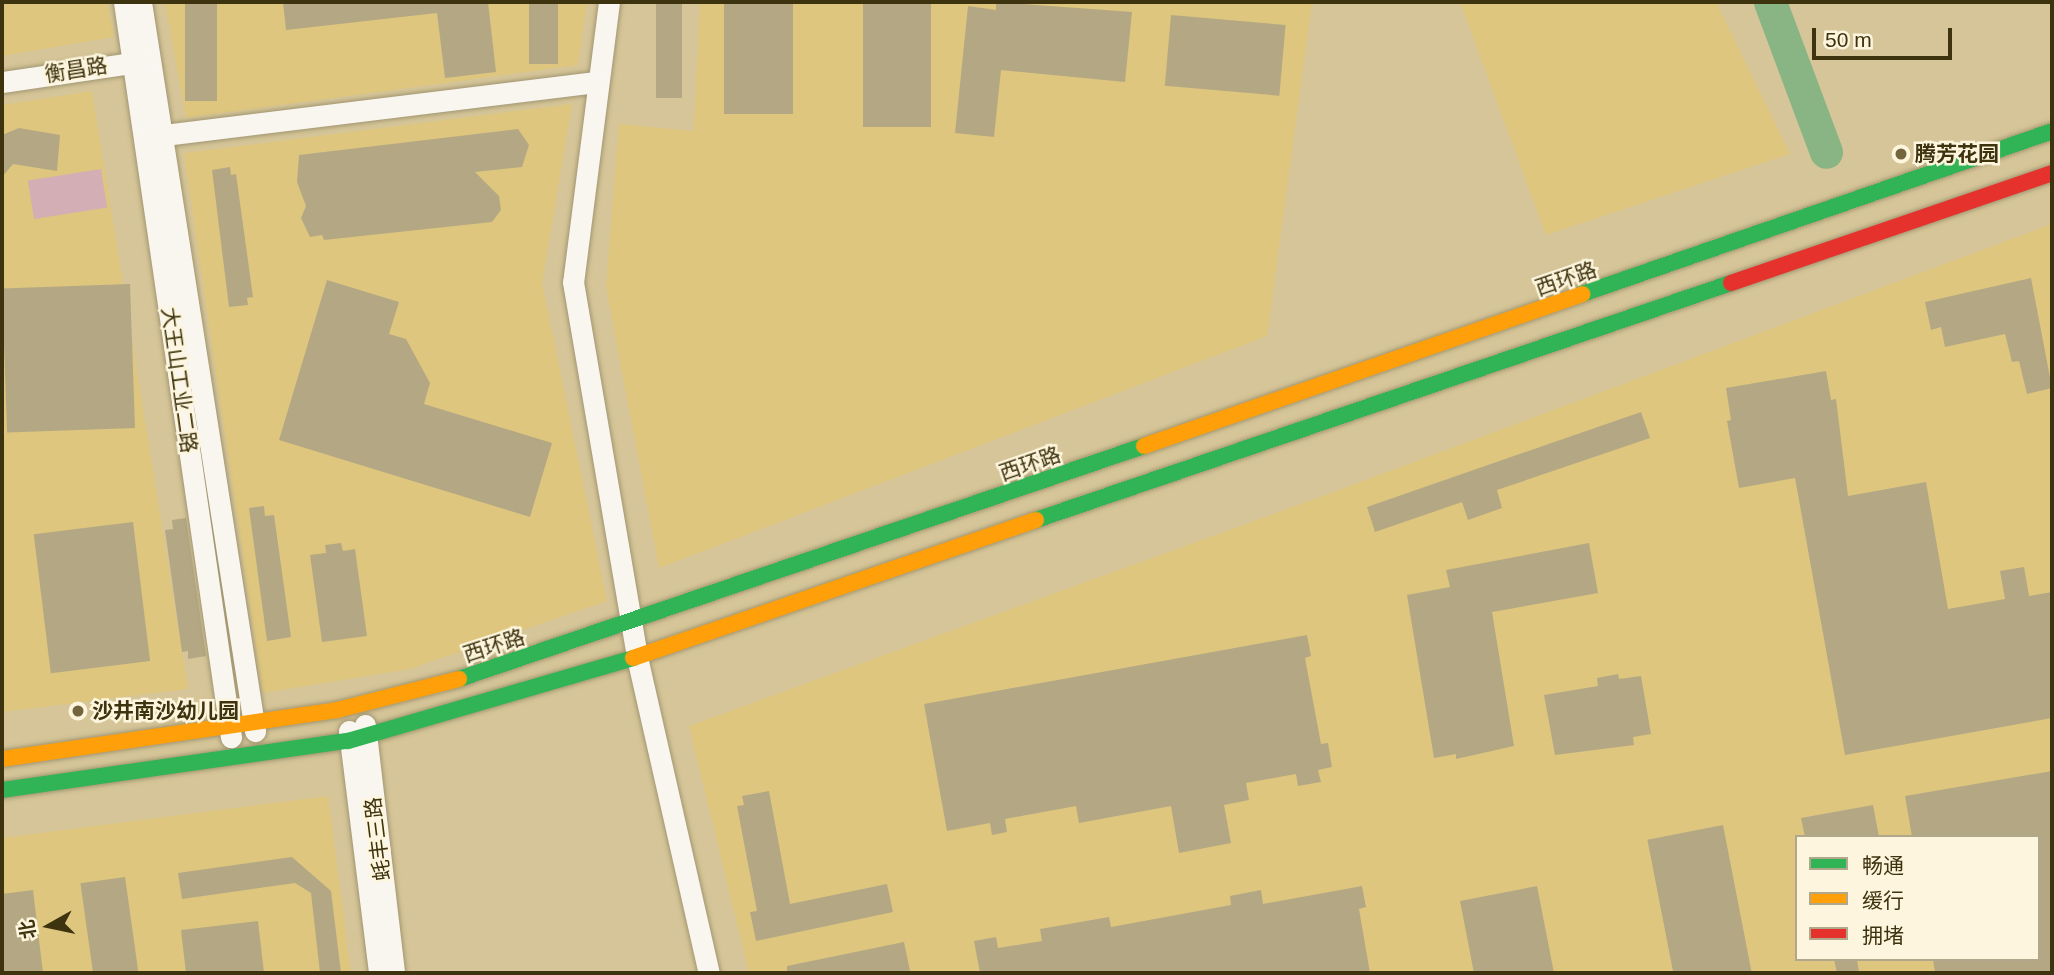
<!DOCTYPE html>
<html>
<head>
<meta charset="utf-8">
<style>
	body { margin:0 }
	#map { position:relative; width:2054px; height:975px; overflow:hidden; background:#d5c598; font-family:Arial,"Noto Sans SC",sans-serif }
	div>[style] { position:absolute }
	.built>* { inset:0; background:#dec67e }
	.green>* { inset:0; background:#d4aeb5; transform-origin:0 0 }
	.river>* { height:33px; margin:-16.5px; padding:0 16.5px; transform-origin:16.5px; border-radius:16.5px; background:#89b584 }
	.building>* { inset:0; background:#b4a884; transform-origin:0 0 }
	.roads { filter:drop-shadow(0 0 2px #a29671) drop-shadow(0 0 2px #a29671) }
	.street>* { height:21px; margin:-10.5px; padding:0 10.5px; transform-origin:10.5px; border-radius:10.5px; background:#f9f6f0 }
	.fast>* { height:16px; margin:-8px; padding:0 8px; transform-origin:8px; border-radius:8px; background:#30b455 }
	.slow>* { height:16px; margin:-8px; padding:0 8px; transform-origin:8px; border-radius:8px; background:#ff9f0a }
	.jam>* { height:16px; margin:-8px; padding:0 8px; transform-origin:8px; border-radius:8px; background:#e5322d }
	.dots>* { width:19px; height:19px; translate:-50% -50%; box-sizing:border-box; border:4px solid #fdf5dd; border-radius:50% }
	span { translate:-50% -50%; white-space:nowrap; text-align:center; line-height:1.15; -webkit-text-stroke:5px #fdf5dd; paint-order:stroke }
	.street-label { font-size:21px; color:#3e330f }
	.poi-label { font-size:21px; color:#3e330f; font-weight:700 }
	.left { translate:0 -50%; text-align:left }
	.frame { position:absolute; inset:0; border:4px solid #3e330f; pointer-events:none }
	.legend { position:absolute; left:1795px; top:835px; width:245px; height:126px; box-sizing:border-box; background:#fdf5dd; border:2px solid #b1a78b; margin:0; padding:9px 12px; list-style:none; font-size:21px; color:#3e330f }
	.legend li { display:flex; align-items:center; gap:14px; height:35px }
	.legend b { width:35px; border:2px solid #b1a78b }
	.north { position:absolute; left:14px; top:891px; width:70px; height:70px; -webkit-text-stroke:5px #fdf5dd; paint-order:stroke; rotate:261deg; font-size:19px; font-weight:700; line-height:28px; text-align:center; color:#3e330f }
	.north::after { content:''; display:block; margin:auto; width:24px; height:32px; background:#3e330f; clip-path:polygon(50% 0,100% 100%,50% 72%,0 100%) }
	.scale { position:absolute; left:1812px; top:28px; width:140px; height:32px; box-sizing:border-box; border:4px solid #3e330f; border-top:0; padding-left:9px; font-size:21px; line-height:24px; white-space:nowrap; color:#3e330f; -webkit-text-stroke:5px #fdf5dd; paint-order:stroke }
</style>
</head>
<body>
<div id="map">
	<div class="built">
		<div style="clip-path:polygon(2px 2px,107px 2px,114px 37px,2px 56px)"></div>
		<div style="clip-path:polygon(165px 2px,587px 2px,578px 65px,186px 118px)"></div>
		<div style="clip-path:polygon(700px 2px,1312px 2px,1267px 336px,659px 568px,606px 287px,619px 124px,694px 131px)"></div>
		<div style="clip-path:polygon(1460px 2px,1716px 2px,1790px 154px,1546px 235px)"></div>
		<div style="clip-path:polygon(92px 91px,188px 689px,2px 712px,2px 105px)"></div>
		<div style="clip-path:polygon(572px 104px,542px 283px,607px 601px,410px 669px,263px 693px,184px 153px)"></div>
		<div style="clip-path:polygon(evenodd,2052px 224px,2052px 973px,749px 973px,689px 726px,1320px 497px,2052px 224px,1797px 837px,2038px 837px,2038px 959px,1797px 959px,1797px 837px)"></div>
		<div style="clip-path:polygon(328px 796px,351px 973px,2px 973px,2px 838px)"></div>
	</div>
	<div class="green">
		<div style="left:101px;top:169px;width:39px;height:74px;rotate:81deg"></div>
	</div>
	<div class="river">
		<div style="left:1770px;top:2px;width:160px;rotate:69.5deg"></div>
	</div>
	<div class="building">
		<div style="left:185px;top:2px;width:32px;height:99px"></div>
		<div style="clip-path:polygon(283px 2px,488px 2px,496px 72px,445px 78px,437px 13px,286px 30px)"></div>
		<div style="left:529px;top:2px;width:29px;height:62px"></div>
		<div style="left:656px;top:2px;width:26px;height:96px"></div>
		<div style="left:724px;top:2px;width:69px;height:112px"></div>
		<div style="left:863px;top:2px;width:68px;height:125px"></div>
		<div style="clip-path:polygon(996px 2px,1132px 12px,1125px 82px,1001px 70px,994px 137px,955px 133px,968px 6px,996px 10px)"></div>
		<div style="left:1171px;top:15px;width:115px;height:71px;rotate:5deg"></div>
		<div style="clip-path:polygon(19px 128px,60px 135px,57px 171px,13px 164px,2px 177px,2px 135px)"></div>
		<div style="clip-path:polygon(518px 129px,529px 145px,522px 167px,475px 172px,499px 196px,501px 210px,492px 222px,324px 240px,322px 235px,310px 237px,301px 218px,306px 206px,297px 182px,299px 155px)"></div>
		<div style="clip-path:polygon(230px 167px,231px 175px,236px 174px,253px 297px,247px 298px,248px 305px,229px 307px,212px 170px)"></div>
		<div style="clip-path:polygon(2031px 278px,2052px 388px,2027px 394px,2019px 361px,2012px 362px,2005px 334px,1945px 347px,1941px 327px,1931px 330px,1925px 302px)"></div>
		<div style="clip-path:polygon(327px 280px,399px 302px,389px 334px,406px 339px,430px 383px,424px 404px,552px 443px,530px 517px,279px 440px)"></div>
		<div style="left:130px;top:284px;width:144px;height:128px;rotate:88deg"></div>
		<div style="clip-path:polygon(1826px 371px,1831px 400px,1836px 399px,1848px 496px,1926px 482px,1948px 609px,2005px 599px,2000px 571px,2024px 567px,2029px 596px,2052px 592px,2052px 718px,1845px 755px,1795px 478px,1739px 488px,1727px 421px,1731px 420px,1726px 388px)"></div>
		<div style="clip-path:polygon(1641px 412px,1650px 438px,1497px 490px,1502px 508px,1468px 520px,1462px 502px,1375px 532px,1367px 507px)"></div>
		<div style="clip-path:polygon(264px 506px,265px 516px,274px 515px,291px 637px,267px 641px,249px 508px)"></div>
		<div style="clip-path:polygon(186px 518px,206px 656px,188px 659px,188px 651px,182px 652px,165px 530px,173px 529px,172px 520px)"></div>
		<div style="left:133px;top:522px;width:140px;height:100px;rotate:83deg"></div>
		<div style="clip-path:polygon(341px 543px,343px 551px,355px 549px,367px 636px,322px 642px,310px 555px,326px 553px,325px 545px)"></div>
		<div style="clip-path:polygon(1589px 543px,1598px 593px,1492px 612px,1514px 746px,1456px 759px,1456px 754px,1434px 758px,1407px 595px,1450px 587px,1446px 570px)"></div>
		<div style="clip-path:polygon(1307px 635px,1311px 656px,1305px 658px,1321px 744px,1328px 743px,1332px 767px,1318px 770px,1321px 782px,1298px 786px,1296px 774px,1246px 783px,1249px 800px,1224px 805px,1231px 843px,1179px 853px,1171px 806px,1079px 823px,1076px 806px,1005px 819px,1007px 832px,992px 835px,990px 823px,947px 831px,924px 704px)"></div>
		<div style="clip-path:polygon(1618px 674px,1619px 679px,1641px 676px,1651px 734px,1633px 737px,1634px 745px,1555px 755px,1544px 695px,1598px 686px,1597px 678px)"></div>
		<div style="clip-path:polygon(2052px 771px,2052px 973px,1935px 973px,1933px 959px,2038px 959px,2038px 837px,1912px 837px,1905px 796px)"></div>
		<div style="clip-path:polygon(769px 791px,790px 904px,887px 884px,893px 912px,756px 941px,750px 912px,757px 911px,737px 806px,744px 805px,742px 796px)"></div>
		<div style="clip-path:polygon(1873px 805px,1879px 837px,1805px 837px,1801px 818px)"></div>
		<div style="left:1723px;top:825px;width:151px;height:77px;rotate:79deg"></div>
		<div style="clip-path:polygon(292px 857px,331px 891px,341px 973px,320px 973px,311px 893px,295px 883px,182px 899px,178px 873px)"></div>
		<div style="left:125px;top:877px;width:97px;height:45px;rotate:82deg"></div>
		<div style="clip-path:polygon(1362px 886px,1366px 907px,1359px 909px,1370px 973px,980px 973px,974px 941px,996px 937px,998px 948px,1042px 941px,1040px 929px,1109px 917px,1111px 927px,1231px 905px,1230px 896px,1261px 890px,1263px 904px)"></div>
		<div style="clip-path:polygon(1537px 886px,1554px 973px,1474px 973px,1460px 901px)"></div>
		<div style="clip-path:polygon(33px 890px,43px 973px,2px 973px,2px 894px)"></div>
		<div style="clip-path:polygon(258px 921px,264px 973px,186px 973px,181px 930px)"></div>
		<div style="clip-path:polygon(904px 942px,910px 971px,787px 973px,787px 966px)"></div>
		<div style="clip-path:polygon(1834px 959px,1857px 959px,1859px 973px,1837px 973px)"></div>
	</div>
	<div class="roads">
		<div class="street">
			<div style="left:124px;top:2px;width:743px;rotate:81.72deg"></div>
			<div style="left:141px;top:2px;width:738px;rotate:81.11deg"></div>
			<div style="left:609px;top:2px;width:282px;rotate:97.3deg"></div>
			<div style="left:573px;top:282px;width:380px;rotate:80.3deg"></div>
			<div style="left:637px;top:657px;width:324px;rotate:77.2deg"></div>
			<div style="left:2px;top:82px;width:145px;rotate:-8.4deg"></div>
			<div style="left:148px;top:137px;width:453px;rotate:-7deg"></div>
			<div style="left:365px;top:725px;width:250px;rotate:83.3deg"></div>
			<div style="left:349px;top:731px;width:244px;rotate:82.9deg"></div>
		</div>
		<div class="fast">
			<div style="left:1582px;top:294px;width:497px;rotate:-19.1deg"></div>
			<div style="left:1036px;top:520px;width:734px;rotate:-18.83deg"></div>
			<div style="left:459px;top:679px;width:724px;rotate:-18.79deg"></div>
			<div style="left:2px;top:790px;width:349px;rotate:-8.1deg"></div>
			<div style="left:348px;top:741px;width:297px;rotate:-16.2deg"></div>
		</div>
		<div class="slow">
			<div style="left:1144px;top:446px;width:464px;rotate:-19.1deg"></div>
			<div style="left:633px;top:658px;width:426px;rotate:-18.9deg"></div>
			<div style="left:2px;top:759px;width:339px;rotate:-8.3deg"></div>
			<div style="left:337px;top:710px;width:126px;rotate:-14.3deg"></div>
		</div>
		<div class="jam">
			<div style="left:1731px;top:283px;width:339px;rotate:-18.9deg"></div>
		</div>
	</div>
	<div class="dots">
		<div style="left:1901px;top:154px;background:#73663f"></div>
		<div style="left:78px;top:711px;background:#73663f"></div>
	</div>
	<div class="street-label">
		<span style="left:76px;top:70px;rotate:-9deg">衡昌路</span>
		<span style="left:1566px;top:279px;rotate:-19deg">西环路</span>
		<span style="left:179px;top:380px;rotate:82deg">大王山工业二路</span>
		<span style="left:1030px;top:464px;rotate:-19deg">西环路</span>
		<span style="left:494px;top:646px;rotate:-18deg">西环路</span>
		<span style="left:378px;top:839px;rotate:-97deg">蚝丰三路</span>
	</div>
	<div class="poi-label">
		<span class="left" style="left:1915px;top:154px">腾芳花园</span>
		<span class="left" style="left:92px;top:711px">沙井南沙幼儿园</span>
	</div>
	<div class="frame"></div>
	<ul class="legend">
	<li><b style="height:9px;background:#30b455"></b>畅通</li>
	<li><b style="height:9px;background:#ff9f0a"></b>缓行</li>
	<li><b style="height:9px;background:#e5322d"></b>拥堵</li>
	</ul>
	<div class="north">北</div>
	<div class="scale">50 m</div>
</div>
</body>
</html>
